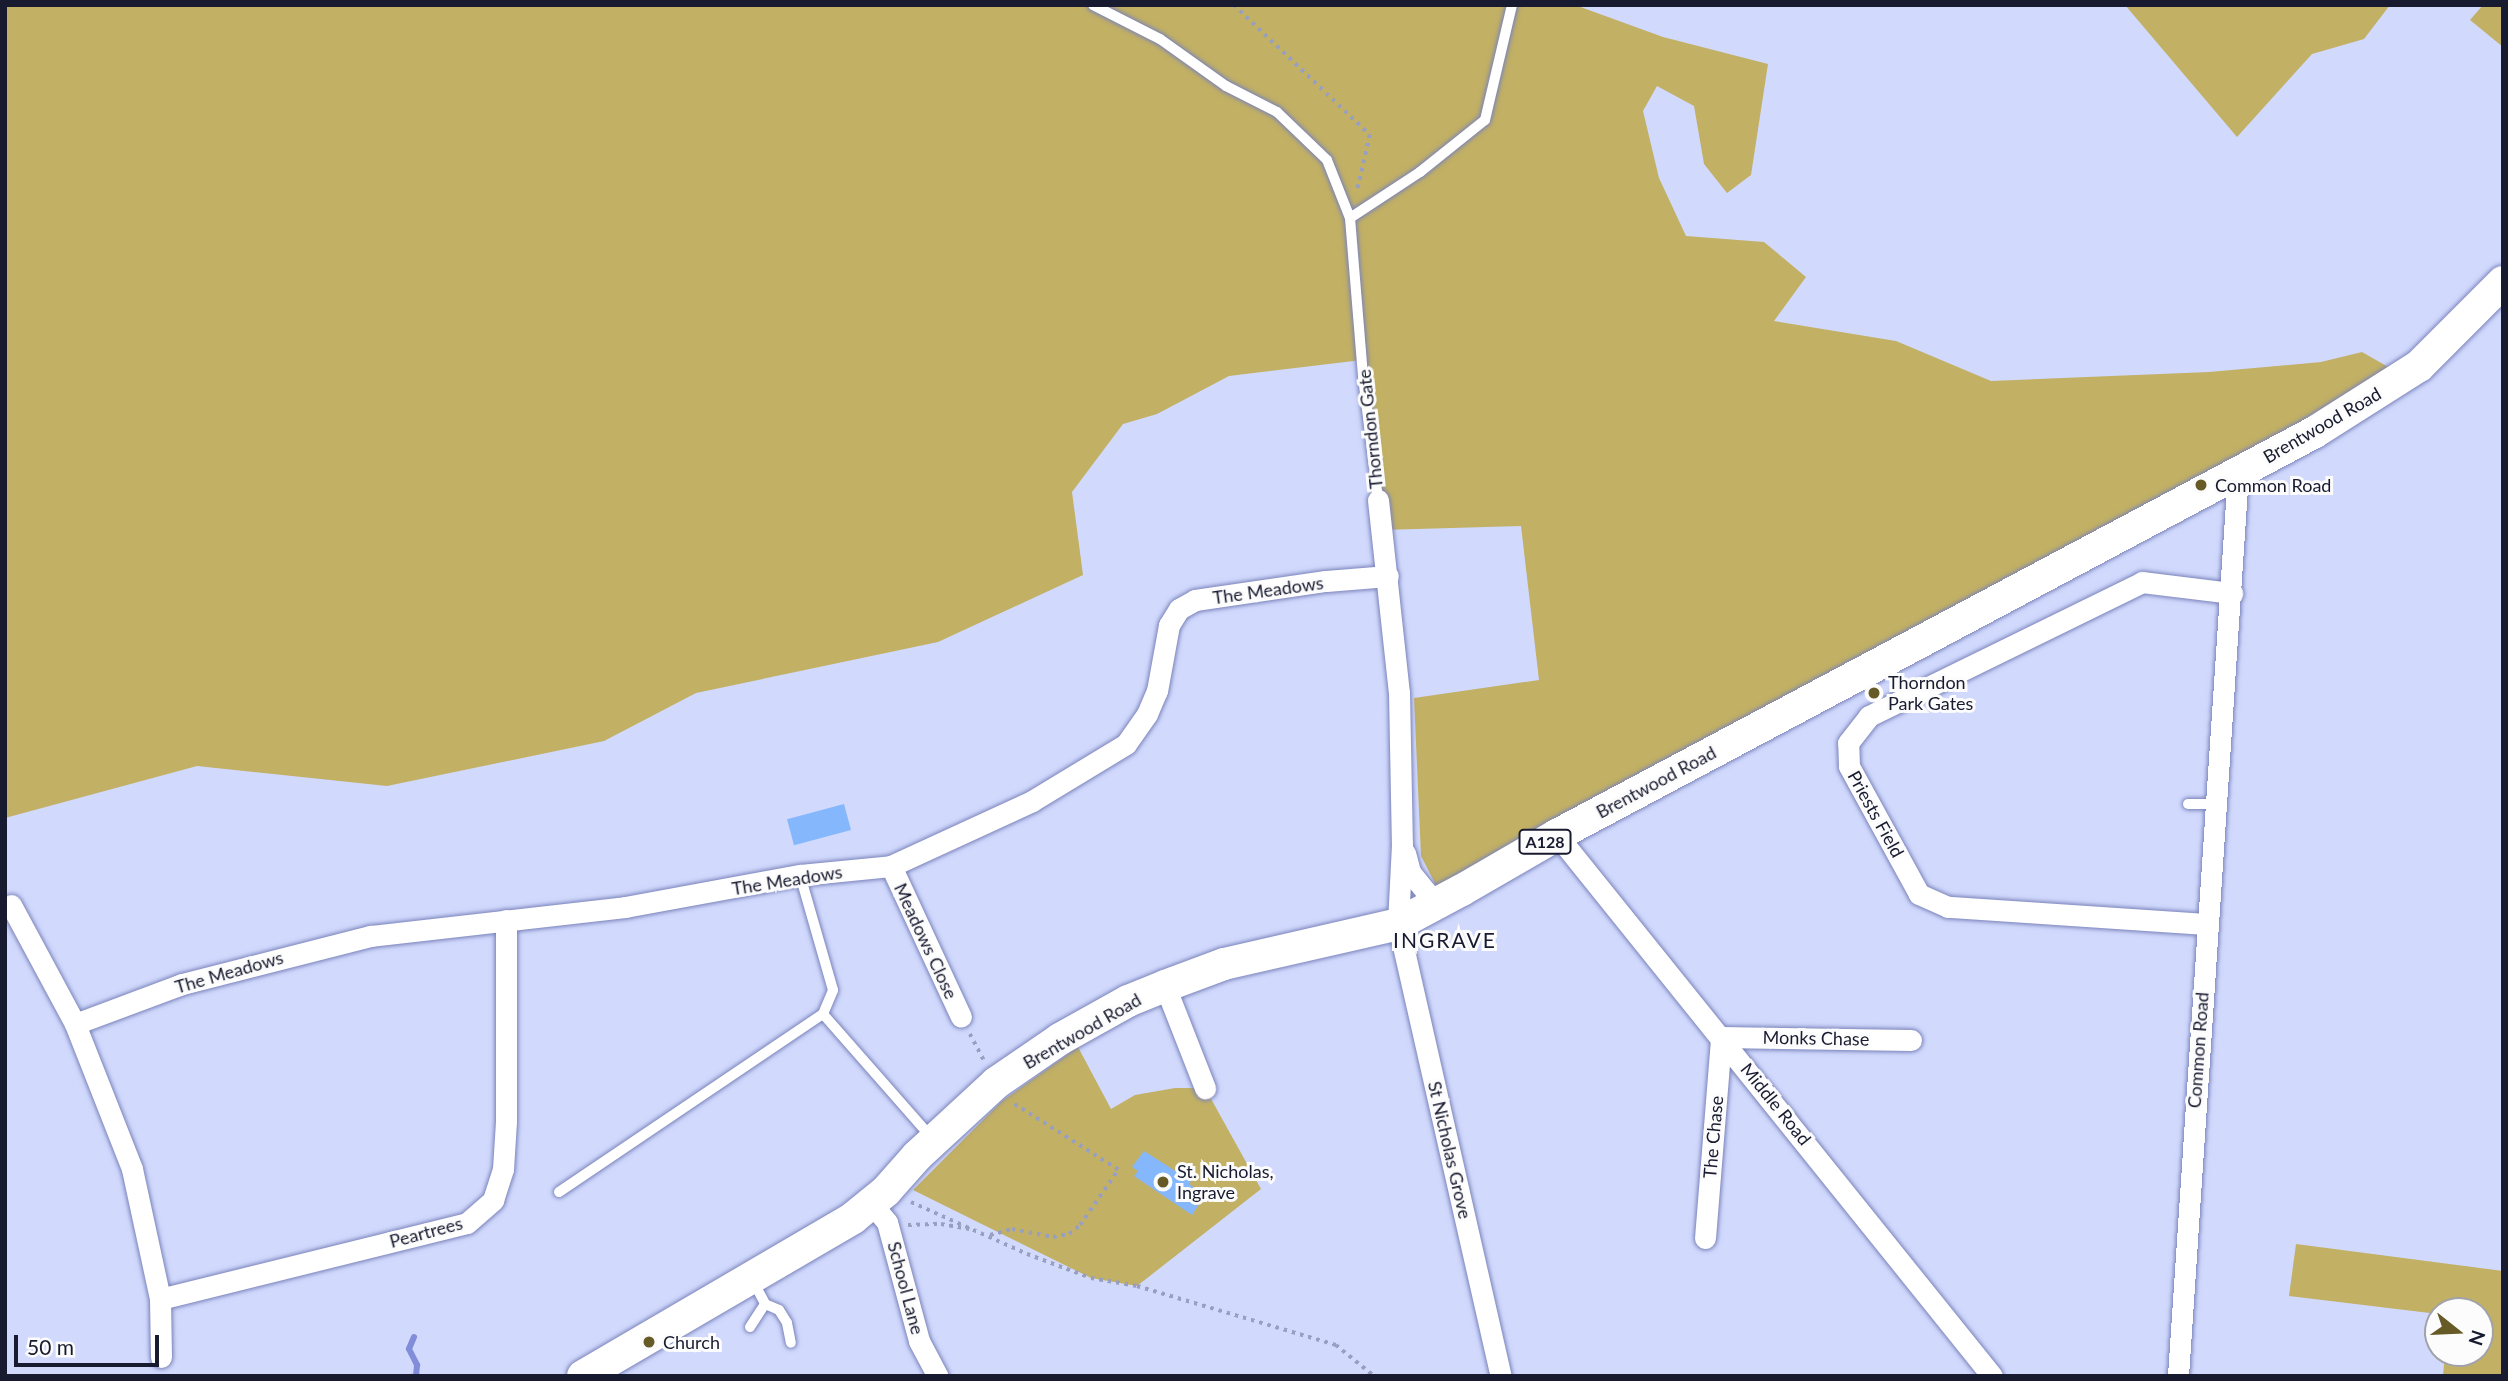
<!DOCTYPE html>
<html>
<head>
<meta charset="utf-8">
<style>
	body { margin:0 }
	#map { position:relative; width:2508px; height:1381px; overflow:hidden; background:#d1d9fd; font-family:Lato,sans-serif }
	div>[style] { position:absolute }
	.green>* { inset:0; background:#c2b064 }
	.stream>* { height:6px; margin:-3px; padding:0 3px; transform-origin:3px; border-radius:3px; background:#828dd9 }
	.building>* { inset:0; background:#85b7fd; transform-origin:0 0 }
	.path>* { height:3.5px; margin-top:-1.75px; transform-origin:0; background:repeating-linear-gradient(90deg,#999fbf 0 3.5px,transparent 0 8.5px) }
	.roads { filter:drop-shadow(0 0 2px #7a83ba) drop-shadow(0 0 2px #7a83ba) }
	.service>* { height:10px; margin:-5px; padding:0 5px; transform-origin:5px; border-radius:5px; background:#fff }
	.minor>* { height:21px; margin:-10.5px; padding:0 10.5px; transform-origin:10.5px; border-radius:10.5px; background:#fff }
	.primary>* { height:32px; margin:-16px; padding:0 16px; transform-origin:16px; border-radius:16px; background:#fff }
	.dots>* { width:19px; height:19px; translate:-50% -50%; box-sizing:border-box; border:4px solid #fcfcfc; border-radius:50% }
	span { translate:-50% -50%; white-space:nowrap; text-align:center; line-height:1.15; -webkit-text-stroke:6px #fcfcfc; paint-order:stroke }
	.shield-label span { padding:2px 5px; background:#fcfcfc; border:2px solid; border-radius:5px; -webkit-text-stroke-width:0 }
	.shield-label { font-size:16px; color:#181b30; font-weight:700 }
	.street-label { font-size:18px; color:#181b30 }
	.poi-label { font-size:18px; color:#181b30 }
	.left { translate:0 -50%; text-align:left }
	.quarter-label { font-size:21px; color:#181b30; letter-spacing:2px }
	.frame { position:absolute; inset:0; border:7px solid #181b30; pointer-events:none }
	.north { position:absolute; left:2424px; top:1297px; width:70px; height:70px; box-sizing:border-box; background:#fcfcfc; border:2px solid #a1a2aa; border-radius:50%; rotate:108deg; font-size:19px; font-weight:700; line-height:28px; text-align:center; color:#181b30 }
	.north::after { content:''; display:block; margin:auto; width:24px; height:32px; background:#665a27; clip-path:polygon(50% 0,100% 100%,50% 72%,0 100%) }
	.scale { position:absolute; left:14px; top:1335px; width:145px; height:32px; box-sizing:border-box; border:4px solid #181b30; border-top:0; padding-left:9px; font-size:21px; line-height:24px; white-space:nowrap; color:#181b30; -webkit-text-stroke:5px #fcfcfc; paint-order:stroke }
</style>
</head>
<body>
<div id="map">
	<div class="green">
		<div style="clip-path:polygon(5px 5px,1575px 5px,1663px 37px,1768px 64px,1751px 175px,1727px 193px,1704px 164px,1694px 106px,1657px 86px,1643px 111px,1659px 178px,1686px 236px,1764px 242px,1806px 277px,1774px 321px,1896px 341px,1991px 381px,2209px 372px,2321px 362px,2362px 352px,2404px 376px,1443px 899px,1421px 856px,1414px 698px,1539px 680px,1521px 526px,1382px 530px,1362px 360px,1229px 376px,1157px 414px,1123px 424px,1072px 492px,1083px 575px,938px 642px,696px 693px,604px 741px,387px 786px,197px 766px,5px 818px)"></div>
		<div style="clip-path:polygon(2125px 5px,2390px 5px,2364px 39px,2312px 54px,2237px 137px)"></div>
		<div style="clip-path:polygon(2483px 5px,2503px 5px,2503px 47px,2470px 20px)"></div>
		<div style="clip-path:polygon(1078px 1047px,1111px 1109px,1135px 1095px,1175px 1088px,1205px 1088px,1261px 1189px,1137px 1286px,1091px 1278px,913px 1190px,1002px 1101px)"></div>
		<div style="clip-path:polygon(2296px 1244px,2503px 1271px,2503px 1376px,2443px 1376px,2445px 1353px,2480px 1353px,2480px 1311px,2438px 1311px,2438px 1314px,2289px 1296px)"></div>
	</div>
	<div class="stream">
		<div style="left:414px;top:1337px;width:13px;rotate:113deg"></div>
		<div style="left:409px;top:1349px;width:18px;rotate:63deg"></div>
		<div style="left:417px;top:1365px;width:11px;rotate:95deg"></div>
	</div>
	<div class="building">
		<div style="left:844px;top:804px;width:27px;height:59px;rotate:75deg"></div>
		<div style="clip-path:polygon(1144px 1151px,1191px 1181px,1189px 1184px,1205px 1195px,1192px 1215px,1134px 1176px,1138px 1171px,1132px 1167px)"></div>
	</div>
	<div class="path">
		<div style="left:1234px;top:5px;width:188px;rotate:43.7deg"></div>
		<div style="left:1370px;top:135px;width:58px;rotate:102.8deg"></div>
		<div style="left:970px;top:1034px;width:32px;rotate:62deg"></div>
		<div style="left:911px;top:1202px;width:127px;rotate:24.1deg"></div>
		<div style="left:1027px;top:1254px;width:68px;rotate:20.6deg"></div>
		<div style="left:1091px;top:1278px;width:47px;rotate:9.9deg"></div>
		<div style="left:1137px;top:1286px;width:208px;rotate:16.5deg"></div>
		<div style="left:1336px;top:1345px;width:49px;rotate:39.2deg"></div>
		<div style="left:908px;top:1225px;width:33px;rotate:-2deg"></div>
		<div style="left:941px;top:1224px;width:29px;rotate:10deg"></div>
		<div style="left:990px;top:1235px;width:23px;rotate:-15deg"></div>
		<div style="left:1012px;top:1229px;width:42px;rotate:11deg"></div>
		<div style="left:1053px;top:1237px;width:16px;rotate:-11deg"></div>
		<div style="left:1069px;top:1234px;width:14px;rotate:-39deg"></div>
		<div style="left:1080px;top:1225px;width:67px;rotate:-55.4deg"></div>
		<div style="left:1118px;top:1170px;width:125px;rotate:-147.7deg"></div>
		<div style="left:410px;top:1375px;width:2px;rotate:27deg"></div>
	</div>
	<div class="roads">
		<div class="service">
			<div style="left:1093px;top:5px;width:75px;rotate:26.9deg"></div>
			<div style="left:1160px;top:39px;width:81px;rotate:35.5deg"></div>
			<div style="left:1226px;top:86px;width:57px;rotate:27deg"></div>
			<div style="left:1277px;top:112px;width:69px;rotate:43.8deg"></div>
			<div style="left:1327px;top:160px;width:62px;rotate:68.4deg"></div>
			<div style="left:1350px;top:218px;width:160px;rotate:85.3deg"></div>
			<div style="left:1363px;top:377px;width:124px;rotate:83deg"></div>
			<div style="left:1350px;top:218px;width:84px;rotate:-33.3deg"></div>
			<div style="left:1420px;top:172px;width:83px;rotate:-38.7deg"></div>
			<div style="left:1485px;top:120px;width:118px;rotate:-76.8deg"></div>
			<div style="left:2188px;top:804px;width:27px"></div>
			<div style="left:823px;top:1014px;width:165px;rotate:48.7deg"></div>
			<div style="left:559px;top:1192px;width:318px;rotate:-34deg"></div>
			<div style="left:823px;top:1014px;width:26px;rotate:-67deg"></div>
			<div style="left:833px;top:990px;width:120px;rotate:-106deg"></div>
			<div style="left:753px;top:1281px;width:26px;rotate:62deg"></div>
			<div style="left:765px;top:1304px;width:15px;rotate:23deg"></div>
			<div style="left:779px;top:1310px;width:15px;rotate:58deg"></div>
			<div style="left:787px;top:1323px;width:20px;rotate:79deg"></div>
			<div style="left:750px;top:1327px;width:27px;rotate:-57deg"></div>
		</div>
		<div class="minor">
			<div style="left:1378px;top:500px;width:193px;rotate:83.8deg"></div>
			<div style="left:1399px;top:692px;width:152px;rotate:88.9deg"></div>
			<div style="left:1402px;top:844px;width:80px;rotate:92.9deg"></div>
			<div style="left:1398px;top:924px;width:464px;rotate:77.2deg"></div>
			<div style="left:1557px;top:835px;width:694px;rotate:51.2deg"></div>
			<div style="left:1405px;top:853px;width:20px;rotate:75deg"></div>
			<div style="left:1410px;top:872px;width:28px;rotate:51deg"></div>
			<div style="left:1428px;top:894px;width:13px;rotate:32deg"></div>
			<div style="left:891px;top:866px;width:166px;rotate:65.1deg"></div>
			<div style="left:11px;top:905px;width:135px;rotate:61.7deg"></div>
			<div style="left:75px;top:1024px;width:156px;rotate:68.5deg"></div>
			<div style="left:132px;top:1169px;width:133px;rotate:77.8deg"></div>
			<div style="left:160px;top:1299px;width:58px;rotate:89deg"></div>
			<div style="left:2206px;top:924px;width:259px;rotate:-176.2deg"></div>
			<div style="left:1948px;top:907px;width:32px;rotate:-156deg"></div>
			<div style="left:1919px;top:894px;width:146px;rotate:-118.7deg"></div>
			<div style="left:1849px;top:766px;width:23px;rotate:-92deg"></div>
			<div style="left:1848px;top:743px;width:34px;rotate:-52deg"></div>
			<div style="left:1869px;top:716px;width:304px;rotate:-26.1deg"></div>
			<div style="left:2142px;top:582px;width:91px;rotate:7deg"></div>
			<div style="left:1165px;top:986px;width:110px;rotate:68.6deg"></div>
			<div style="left:75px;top:1024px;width:114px;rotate:-20.5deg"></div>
			<div style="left:182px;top:984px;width:195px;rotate:-14.3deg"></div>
			<div style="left:371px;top:936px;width:256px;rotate:-6.5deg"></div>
			<div style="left:625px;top:907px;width:178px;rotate:-10.4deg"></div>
			<div style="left:800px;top:875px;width:91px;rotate:-5.6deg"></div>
			<div style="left:891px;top:866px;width:155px;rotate:-24.7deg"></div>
			<div style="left:1032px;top:801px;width:110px;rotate:-31.2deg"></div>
			<div style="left:1126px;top:744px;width:37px;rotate:-55deg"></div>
			<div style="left:1147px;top:714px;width:25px;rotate:-67deg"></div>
			<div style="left:1157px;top:691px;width:67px;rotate:-79.7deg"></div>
			<div style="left:1169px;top:625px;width:19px;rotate:-58deg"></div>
			<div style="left:1179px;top:609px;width:18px;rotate:-29deg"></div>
			<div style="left:1195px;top:600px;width:132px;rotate:-8.3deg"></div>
			<div style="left:1326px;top:581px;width:62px;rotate:-4.6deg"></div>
			<div style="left:871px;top:1203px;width:25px;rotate:50deg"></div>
			<div style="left:887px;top:1222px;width:123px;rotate:74.9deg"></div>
			<div style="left:919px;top:1341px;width:40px;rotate:62deg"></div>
			<div style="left:1705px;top:1238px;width:202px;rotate:-85.4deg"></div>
			<div style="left:1721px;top:1037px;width:190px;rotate:0.9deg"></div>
			<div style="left:160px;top:1299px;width:316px;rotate:-13.9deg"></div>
			<div style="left:467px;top:1223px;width:35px;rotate:-41deg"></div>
			<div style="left:493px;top:1200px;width:33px;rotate:-72deg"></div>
			<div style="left:503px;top:1169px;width:48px;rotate:-86.4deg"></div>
			<div style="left:506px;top:1121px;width:201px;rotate:-90deg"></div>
			<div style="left:2178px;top:1376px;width:906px;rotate:-86.2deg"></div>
		</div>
		<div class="primary">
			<div style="left:583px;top:1376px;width:313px;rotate:-30.3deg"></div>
			<div style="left:853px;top:1218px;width:43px;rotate:-39.3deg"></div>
			<div style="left:886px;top:1191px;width:47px;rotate:-48.5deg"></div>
			<div style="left:917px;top:1156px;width:108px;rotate:-42.7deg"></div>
			<div style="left:996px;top:1083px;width:78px;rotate:-34.5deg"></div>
			<div style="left:1060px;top:1039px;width:78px;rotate:-29.2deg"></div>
			<div style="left:1128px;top:1001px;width:40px;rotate:-22deg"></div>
			<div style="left:1165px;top:986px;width:63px;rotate:-20.4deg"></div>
			<div style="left:1224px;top:964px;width:179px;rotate:-12.9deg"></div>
			<div style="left:1398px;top:924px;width:72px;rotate:-28deg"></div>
			<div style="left:1462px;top:890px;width:110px;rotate:-30.1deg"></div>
			<div style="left:1557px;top:835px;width:858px;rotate:-28deg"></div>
			<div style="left:2315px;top:432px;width:123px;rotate:-32.4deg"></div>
			<div style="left:2419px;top:366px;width:119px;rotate:-45deg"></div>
		</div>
	</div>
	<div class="dots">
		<div style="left:2201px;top:485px;background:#665a27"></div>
		<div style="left:1874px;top:693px;background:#665a27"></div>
		<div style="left:1163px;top:1182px;background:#665a27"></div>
		<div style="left:649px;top:1342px;background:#665a27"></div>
	</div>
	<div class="shield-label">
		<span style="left:1545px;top:842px">A128</span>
	</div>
	<div class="street-label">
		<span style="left:2322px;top:425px;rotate:-30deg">Brentwood Road</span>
		<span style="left:1370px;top:429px;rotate:-96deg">Thorndon Gate</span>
		<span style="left:1268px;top:590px;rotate:-8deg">The Meadows</span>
		<span style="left:1656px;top:782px;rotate:-28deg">Brentwood Road</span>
		<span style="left:1876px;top:814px;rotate:61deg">Priests Field</span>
		<span style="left:787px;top:880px;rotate:-9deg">The Meadows</span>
		<span style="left:926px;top:941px;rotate:65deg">Meadows Close</span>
		<span style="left:229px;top:972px;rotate:-16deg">The Meadows</span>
		<span style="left:1082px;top:1031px;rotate:-30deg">Brentwood Road</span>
		<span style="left:1816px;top:1038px;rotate:1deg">Monks Chase</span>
		<span style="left:2198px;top:1050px;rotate:-86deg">Common Road</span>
		<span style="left:1776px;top:1104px;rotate:51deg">Middle Road</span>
		<span style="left:1713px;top:1137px;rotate:-85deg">The Chase</span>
		<span style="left:1450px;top:1150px;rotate:77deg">St Nicholas Grove</span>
		<span style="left:426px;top:1232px;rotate:-15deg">Peartrees</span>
		<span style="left:906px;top:1288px;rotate:75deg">School Lane</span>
	</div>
	<div class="poi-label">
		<span class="left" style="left:2215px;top:485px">Common Road</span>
		<span class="left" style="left:1888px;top:693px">Thorndon<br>Park Gates</span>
		<span class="left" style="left:1177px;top:1182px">St. Nicholas,<br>Ingrave</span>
		<span class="left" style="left:663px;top:1342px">Church</span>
	</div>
	<div class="quarter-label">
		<span style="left:1445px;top:940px">INGRAVE</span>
	</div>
	<div class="frame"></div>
	<div class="north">N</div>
	<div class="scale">50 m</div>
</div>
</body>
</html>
